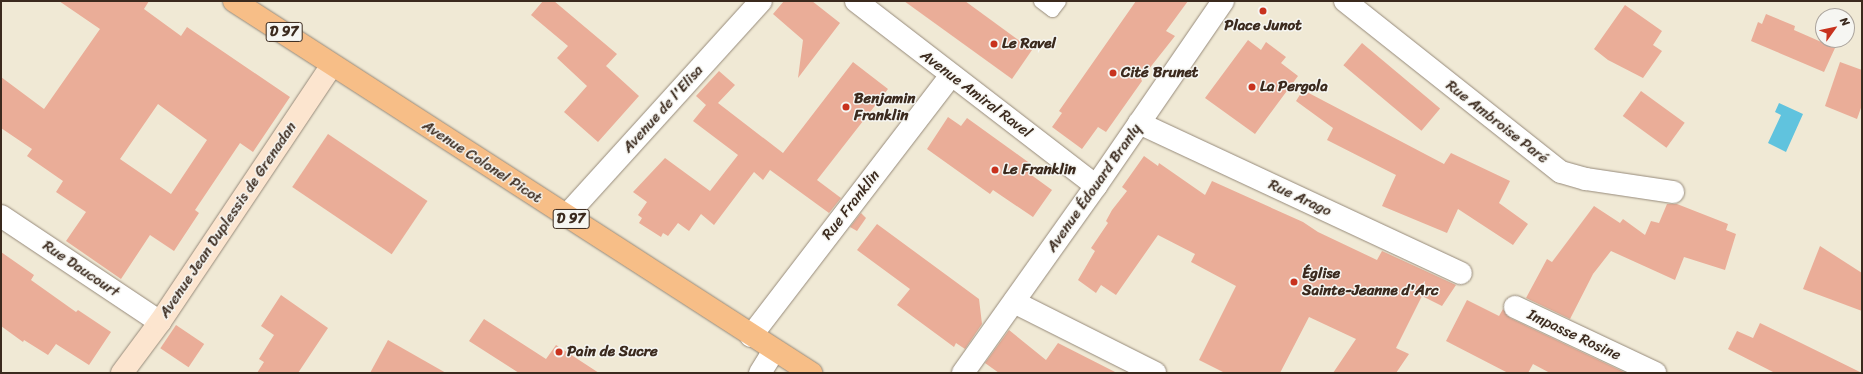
<!DOCTYPE html>
<html>
<head>
<meta charset="utf-8">
<style>
	body { margin:0 }
	#map { position:relative; width:1863px; height:374px; overflow:hidden; background:#f0e9d5; font-family:Sriracha,sans-serif }
	div>[style] { position:absolute }
	.water>* { inset:0; background:#60c3de }
	.building>* { inset:0; background:#eaad98; transform-origin:0 0 }
	.roads { filter:drop-shadow(0 0 1px #968a7a) drop-shadow(0 0 1px #968a7a) }
	.lane>* { height:13px; margin:-6.5px; padding:0 6.5px; transform-origin:6.5px; border-radius:6.5px; background:#fff }
	.street>* { height:22px; margin:-11px; padding:0 11px; transform-origin:11px; border-radius:11px; background:#fff }
	.secondary>* { height:22px; margin:-11px; padding:0 11px; transform-origin:11px; border-radius:11px; background:#fce5cf }
	.primary>* { height:22px; margin:-11px; padding:0 11px; transform-origin:11px; border-radius:11px; background:#f7be87 }
	.dots>* { width:11px; height:11px; translate:-50% -50%; box-sizing:border-box; border:2px solid #f6f6f2; border-radius:50% }
	span { translate:-50% -50%; white-space:nowrap; text-align:center; line-height:1.15; -webkit-text-stroke:3px #f6f6f2; paint-order:stroke }
	.shield-label span { padding:1px 3px; background:#f6f6f2; border:1px solid; border-radius:3px; -webkit-text-stroke-width:0 }
	.shield-label { font-size:14px; color:#3b2a1e; font-weight:700 }
	.poi-label { font-size:15px; color:#3b2a1e; font-weight:700 }
	.left { translate:0 -50%; text-align:left }
	.street-label { font-size:15px; color:#3b2a1e }
	.frame { position:absolute; inset:0; border:2px solid #3b2a1e; pointer-events:none }
	.north { position:absolute; left:1815px; top:8px; width:40px; height:40px; box-sizing:border-box; background:#f6f6f2; border:1px solid #aba49d; border-radius:50%; rotate:57deg; font-size:11px; font-weight:700; line-height:16px; text-align:center; color:#3b2a1e }
	.north::after { content:''; display:block; margin:auto; width:14px; height:18px; background:#c8321e; clip-path:polygon(50% 0,100% 100%,50% 72%,0 100%) }
</style>
</head>
<body>
<div id="map">
	<div class="water">
		<div style="clip-path:polygon(1779px 103px,1803px 114px,1786px 152px,1768px 143px,1781px 115px,1775px 112px)"></div>
	</div>
	<div class="building">
		<div style="clip-path:polygon(evenodd,59px 1px,149px 1px,144px 9px,181px 36px,187px 27px,290px 97px,253px 152px,240px 143px,195px 210px,199px 213px,174px 251px,150px 235px,121px 279px,66px 241px,86px 212px,56px 192px,63px 181px,27px 156px,32px 149px,1px 128px,1px 77px,44px 109px,100px 29px,59px 1px,158px 104px,207px 140px,171px 194px,120px 159px,158px 104px)"></div>
		<div style="clip-path:polygon(543px 1px,554px 1px,617px 54px,606px 66px,639px 96px,598px 142px,564px 112px,587px 86px,557px 58px,568px 46px,531px 15px)"></div>
		<div style="clip-path:polygon(784px 1px,812px 1px,840px 23px,798px 78px,803px 40px,773px 14px)"></div>
		<div style="clip-path:polygon(904px 1px,965px 1px,1032px 50px,1012px 79px)"></div>
		<div style="clip-path:polygon(1136px 1px,1188px 1px,1166px 31px,1175px 36px,1141px 79px,1142px 81px,1106px 132px,1098px 127px,1082px 149px,1052px 127px,1062px 113px,1059px 111px)"></div>
		<div style="clip-path:polygon(1625px 5px,1662px 31px,1653px 45px,1662px 51px,1643px 78px,1608px 60px,1594px 49px)"></div>
		<div style="clip-path:polygon(1766px 14px,1795px 26px,1794px 30px,1835px 48px,1824px 72px,1751px 41px,1758px 22px,1762px 24px)"></div>
		<div style="clip-path:polygon(1248px 40px,1261px 50px,1266px 42px,1286px 57px,1281px 63px,1298px 76px,1255px 134px,1205px 98px)"></div>
		<div style="left:1362px;top:43px;width:102px;height:29px;rotate:40deg"></div>
		<div style="clip-path:polygon(853px 62px,888px 89px,817px 180px,841px 198px,829px 213px,770px 170px,763px 180px,754px 172px,714px 225px,701px 214px,689px 231px,678px 223px,668px 236px,663px 233px,661px 237px,639px 223px,642px 218px,638px 215px,647px 202px,633px 192px,665px 158px,710px 191px,738px 155px,693px 121px,706px 105px,696px 96px,719px 71px,735px 85px,718px 103px,783px 153px)"></div>
		<div style="clip-path:polygon(1840px 62px,1862px 70px,1862px 105px,1857px 119px,1825px 106px)"></div>
		<div style="clip-path:polygon(1303px 90px,1444px 164px,1451px 153px,1510px 181px,1499px 203px,1528px 224px,1513px 245px,1458px 209px,1447px 233px,1382px 206px,1396px 175px,1327px 140px,1333px 128px,1296px 101px)"></div>
		<div style="left:1641px;top:91px;width:54px;height:31px;rotate:36deg"></div>
		<div style="clip-path:polygon(948px 117px,961px 126px,967px 118px,1035px 167px,1030px 174px,1052px 190px,1033px 217px,993px 190px,990px 194px,927px 149px)"></div>
		<div style="left:328px;top:134px;width:120px;height:64px;rotate:34deg"></div>
		<div style="clip-path:polygon(1144px 156px,1158px 166px,1159px 163px,1205px 195px,1212px 181px,1303px 222px,1318px 232px,1377px 260px,1382px 251px,1456px 285px,1442px 306px,1422px 296px,1396px 348px,1409px 354px,1396px 373px,1333px 373px,1356px 339px,1309px 317px,1280px 373px,1225px 373px,1199px 360px,1236px 286px,1191px 262px,1195px 254px,1158px 235px,1116px 295px,1101px 285px,1096px 293px,1078px 280px,1095px 251px,1091px 248px,1108px 223px,1106px 221px,1112px 210px,1127px 191px,1122px 187px)"></div>
		<div style="clip-path:polygon(1667px 204px,1677px 204px,1728px 224px,1726px 230px,1736px 234px,1725px 270px,1684px 257px,1675px 280px,1611px 251px,1593px 274px,1570px 319px,1526px 298px,1547px 259px,1552px 262px,1594px 206px,1620px 223px,1623px 219px,1645px 235px,1651px 221px,1659px 223px)"></div>
		<div style="clip-path:polygon(861px 213px,866px 218px,857px 231px,850px 227px)"></div>
		<div style="clip-path:polygon(877px 224px,979px 299px,982px 324px,965px 349px,956px 343px,954px 347px,897px 305px,910px 289px,857px 250px)"></div>
		<div style="clip-path:polygon(1820px 246px,1862px 273px,1862px 311px,1803px 289px)"></div>
		<div style="clip-path:polygon(1px 252px,34px 275px,31px 280px,76px 312px,78px 310px,111px 332px,89px 365px,56px 344px,48px 355px,24px 340px,23px 342px,1px 326px)"></div>
		<div style="clip-path:polygon(281px 295px,328px 328px,298px 373px,257px 373px,264px 362px,259px 359px,274px 335px,261px 326px)"></div>
		<div style="clip-path:polygon(1467px 300px,1499px 316px,1503px 309px,1510px 318px,1626px 373px,1550px 373px,1533px 364px,1528px 373px,1508px 373px,1446px 341px)"></div>
		<div style="clip-path:polygon(484px 319px,546px 359px,556px 345px,599px 373px,519px 373px,469px 341px)"></div>
		<div style="clip-path:polygon(1760px 323px,1799px 342px,1862px 373px,1775px 373px,1728px 349px,1737px 331px,1753px 338px)"></div>
		<div style="left:176px;top:325px;width:34px;height:28px;rotate:34deg"></div>
		<div style="clip-path:polygon(1009px 330px,1046px 360px,1058px 343px,1117px 373px,999px 373px,985px 363px)"></div>
		<div style="clip-path:polygon(388px 340px,446px 373px,370px 373px)"></div>
	</div>
	<div class="roads">
		<div class="lane">
			<div style="left:1040px;top:1px;width:15px;rotate:37deg"></div>
			<div style="left:1052px;top:10px;width:11px;rotate:-52deg"></div>
		</div>
		<div class="street">
			<div style="left:856px;top:1px;width:303px;rotate:37.6deg"></div>
			<div style="left:1345px;top:1px;width:275px;rotate:38.4deg"></div>
			<div style="left:1561px;top:172px;width:26px;rotate:16deg"></div>
			<div style="left:1586px;top:179px;width:88px;rotate:8.5deg"></div>
			<div style="left:1139px;top:123px;width:355px;rotate:25deg"></div>
			<div style="left:1px;top:216px;width:191px;rotate:33.7deg"></div>
			<div style="left:566px;top:216px;width:290px;rotate:-47.8deg"></div>
			<div style="left:1014px;top:302px;width:158px;rotate:26.7deg"></div>
			<div style="left:1515px;top:307px;width:155px;rotate:25.2deg"></div>
			<div style="left:751px;top:336px;width:329px;rotate:-52.5deg"></div>
			<div style="left:760px;top:373px;width:26px;rotate:-58deg"></div>
			<div style="left:963px;top:373px;width:229px;rotate:-54.6deg"></div>
			<div style="left:1096px;top:186px;width:224px;rotate:-55.5deg"></div>
		</div>
		<div class="secondary">
			<div style="left:122px;top:373px;width:64px;rotate:-53.3deg"></div>
			<div style="left:160px;top:322px;width:309px;rotate:-56.2deg"></div>
		</div>
		<div class="primary">
			<div style="left:234px;top:1px;width:687px;rotate:32.81deg"></div>
		</div>
	</div>
	<div class="dots">
		<div style="left:1263px;top:11px;background:#c8321e"></div>
		<div style="left:994px;top:44px;background:#c8321e"></div>
		<div style="left:1113px;top:73px;background:#c8321e"></div>
		<div style="left:1252px;top:87px;background:#c8321e"></div>
		<div style="left:846px;top:107px;background:#c8321e"></div>
		<div style="left:995px;top:170px;background:#c8321e"></div>
		<div style="left:1294px;top:282px;background:#c8321e"></div>
		<div style="left:559px;top:352px;background:#c8321e"></div>
	</div>
	<div class="shield-label">
		<span style="left:284px;top:32px">D 97</span>
		<span style="left:571px;top:219px">D 97</span>
	</div>
	<div class="poi-label">
		<span style="left:1263px;top:26px">Place Junot</span>
		<span class="left" style="left:1002px;top:44px">Le Ravel</span>
		<span class="left" style="left:1121px;top:73px">Cité Brunet</span>
		<span class="left" style="left:1260px;top:87px">La Pergola</span>
		<span class="left" style="left:854px;top:107px">Benjamin<br>Franklin</span>
		<span class="left" style="left:1003px;top:170px">Le Franklin</span>
		<span class="left" style="left:1302px;top:282px">Église<br>Sainte-Jeanne d'Arc</span>
		<span class="left" style="left:567px;top:352px">Pain de Sucre</span>
	</div>
	<div class="street-label">
		<span style="left:976px;top:94px;rotate:37deg">Avenue Amiral Ravel</span>
		<span style="left:663px;top:109px;rotate:-48deg">Avenue de l'Elisa</span>
		<span style="left:1497px;top:122px;rotate:38deg">Rue Ambroise Paré</span>
		<span style="left:482px;top:162px;rotate:33deg">Avenue Colonel Picot</span>
		<span style="left:1094px;top:188px;rotate:-55deg">Avenue Édouard Branly</span>
		<span style="left:1300px;top:198px;rotate:25deg">Rue Arago</span>
		<span style="left:851px;top:205px;rotate:-52deg">Rue Franklin</span>
		<span style="left:228px;top:220px;rotate:-56deg">Avenue Jean Duplessis de Grenadan</span>
		<span style="left:81px;top:269px;rotate:34deg">Rue Daucourt</span>
		<span style="left:1574px;top:335px;rotate:25deg">Impasse Rosine</span>
	</div>
	<div class="frame"></div>
	<div class="north">N</div>
</div>
</body>
</html>
